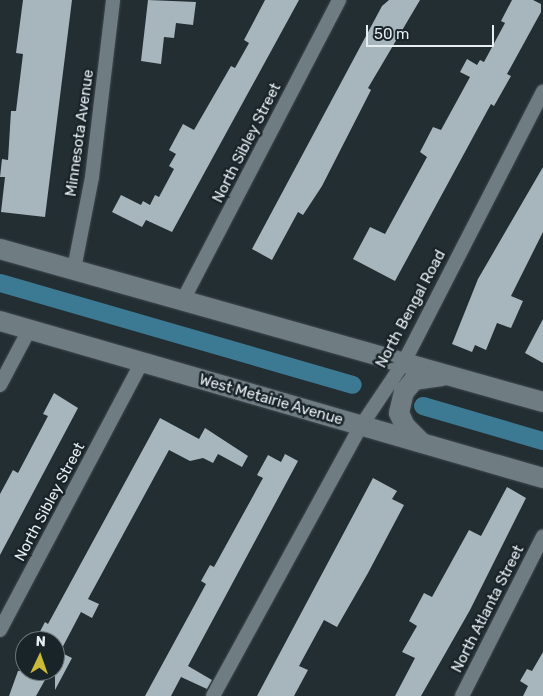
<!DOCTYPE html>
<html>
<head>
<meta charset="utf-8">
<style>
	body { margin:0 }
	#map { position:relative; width:543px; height:696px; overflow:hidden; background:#232e33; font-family:Rubik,sans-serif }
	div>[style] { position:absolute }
	.canal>* { height:18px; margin:-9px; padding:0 9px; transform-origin:9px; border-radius:9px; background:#3c7a93 }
	.building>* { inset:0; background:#a7b5bc }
	.roads { filter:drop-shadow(0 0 1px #414a4f) drop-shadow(0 0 1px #414a4f) }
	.minor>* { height:14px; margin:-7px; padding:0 7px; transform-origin:7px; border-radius:7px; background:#6f7c82 }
	.secondary>* { height:20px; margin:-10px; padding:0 10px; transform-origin:10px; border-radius:10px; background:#6f7c82 }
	span { translate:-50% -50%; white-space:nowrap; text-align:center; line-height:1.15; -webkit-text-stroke:5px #192429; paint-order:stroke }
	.street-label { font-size:15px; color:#e7eef2 }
	.north { position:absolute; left:15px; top:631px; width:50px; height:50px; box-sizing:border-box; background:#192429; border:1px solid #6b7579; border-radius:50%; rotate:3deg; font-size:14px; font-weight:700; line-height:20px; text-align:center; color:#e7eef2 }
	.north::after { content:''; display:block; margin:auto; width:18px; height:22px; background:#cbba39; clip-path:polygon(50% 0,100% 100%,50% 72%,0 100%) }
	.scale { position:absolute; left:366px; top:25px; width:128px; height:22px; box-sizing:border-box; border:2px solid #e7eef2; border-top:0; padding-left:6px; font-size:15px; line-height:18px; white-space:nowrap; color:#e7eef2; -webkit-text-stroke:4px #192429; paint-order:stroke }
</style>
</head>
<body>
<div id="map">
	<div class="canal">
		<div style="left:0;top:283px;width:367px;rotate:16.1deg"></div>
		<div style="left:423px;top:406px;width:125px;rotate:16.3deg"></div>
	</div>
	<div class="building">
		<div style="clip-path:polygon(23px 0,72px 0,45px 217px,1px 212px,5px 177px,0 177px,2px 159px,8px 160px,11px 111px,16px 111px,23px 54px,16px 53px)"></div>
		<div style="clip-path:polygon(148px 0,196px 2px,193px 25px,176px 23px,174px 38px,164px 37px,161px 64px,141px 61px)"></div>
		<div style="clip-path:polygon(265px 0,299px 0,172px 232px,146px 220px,142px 227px,112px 212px,121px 195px,141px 205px,143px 201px,150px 205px,155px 195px,159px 197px,174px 169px,169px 166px,176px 154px,169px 150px,183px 124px,194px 130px,231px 66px,235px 68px,249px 43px,244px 40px)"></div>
		<div style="clip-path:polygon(389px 0,420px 0,368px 88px,371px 90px,322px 186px,303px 215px,298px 212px,272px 260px,252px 249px,382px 6px)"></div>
		<div style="clip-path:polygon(512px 0,533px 0,541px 4px,541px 12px,507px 74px,511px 76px,494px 106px,491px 104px,395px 281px,353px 259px,370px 227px,385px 234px,427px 157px,420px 152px,433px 127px,441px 130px,470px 77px,460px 72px,467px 59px,477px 65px,480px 60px,484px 62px,505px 23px,501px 21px)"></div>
		<div style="clip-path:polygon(543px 167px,543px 232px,511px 296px,523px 301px,511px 328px,497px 323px,486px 350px,475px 345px,472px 352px,452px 344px,478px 279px)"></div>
		<div style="clip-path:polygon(543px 319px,543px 363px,525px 353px)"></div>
		<div style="clip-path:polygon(54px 393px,78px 408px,0 555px,0 494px,13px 470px,18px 473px,48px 416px,43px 414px)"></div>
		<div style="clip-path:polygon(160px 418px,199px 439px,205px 428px,248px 456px,242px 467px,218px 454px,213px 463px,203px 458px,190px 461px,169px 450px,88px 599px,99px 604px,92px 618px,81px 612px,60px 652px,72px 658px,55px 690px,55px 641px,35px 641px,45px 622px,48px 624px)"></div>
		<div style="clip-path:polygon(285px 454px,298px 461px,188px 666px,212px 680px,207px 689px,181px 677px,171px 696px,145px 696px,206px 584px,201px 581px,210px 565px,214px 567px,263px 478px,257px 475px,268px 455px,281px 462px)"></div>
		<div style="clip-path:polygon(373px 478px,397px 491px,392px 499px,404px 505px,368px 573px,337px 627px,324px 620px,299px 666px,308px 670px,294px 696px,257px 696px)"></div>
		<div style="clip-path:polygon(507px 487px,526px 498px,470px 610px,421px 696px,395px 696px,415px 658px,402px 652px,417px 626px,409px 621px,424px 593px,432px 597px,469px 530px,481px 536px)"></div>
		<div style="clip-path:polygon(543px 652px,543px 696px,523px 696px,528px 686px,520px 681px,527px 669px,532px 671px)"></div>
		<div style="clip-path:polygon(18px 671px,50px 671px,36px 696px,9px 696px)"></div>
	</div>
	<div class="roads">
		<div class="minor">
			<div style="left:74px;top:269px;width:94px;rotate:-78.9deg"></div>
			<div style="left:92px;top:177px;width:178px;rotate:-83.2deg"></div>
			<div style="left:183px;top:300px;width:338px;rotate:-62.5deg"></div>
			<div style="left:0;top:385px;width:62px;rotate:-62.2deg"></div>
			<div style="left:0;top:630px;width:303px;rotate:-62.1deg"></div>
			<div style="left:213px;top:696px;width:308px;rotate:-61.3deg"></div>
			<div style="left:361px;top:426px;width:77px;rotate:-56.1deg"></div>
			<div style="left:404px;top:362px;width:304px;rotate:-62.8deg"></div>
			<div style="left:462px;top:696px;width:179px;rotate:-63.1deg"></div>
		</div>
		<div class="secondary">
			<div style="left:0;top:249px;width:564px;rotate:15.74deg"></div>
			<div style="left:0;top:321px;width:565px;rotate:16.13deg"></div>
			<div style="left:422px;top:443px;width:24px;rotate:-135deg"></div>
			<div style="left:405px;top:426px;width:14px;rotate:-115deg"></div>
			<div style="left:399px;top:413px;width:22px;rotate:-77deg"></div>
			<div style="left:404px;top:392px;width:16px;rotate:-50deg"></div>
			<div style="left:414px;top:380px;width:28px;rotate:-8deg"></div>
		</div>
	</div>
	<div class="street-label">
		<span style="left:80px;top:133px;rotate:-82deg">Minnesota Avenue</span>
		<span style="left:247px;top:143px;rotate:-63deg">North Sibley Street</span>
		<span style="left:411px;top:309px;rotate:-62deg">North Bengal Road</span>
		<span style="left:271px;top:400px;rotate:16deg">West Metairie Avenue</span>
		<span style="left:50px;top:502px;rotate:-62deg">North Sibley Street</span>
		<span style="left:488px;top:609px;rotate:-63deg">North Atlanta Street</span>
	</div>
	<div class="north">N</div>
	<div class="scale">50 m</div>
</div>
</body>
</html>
